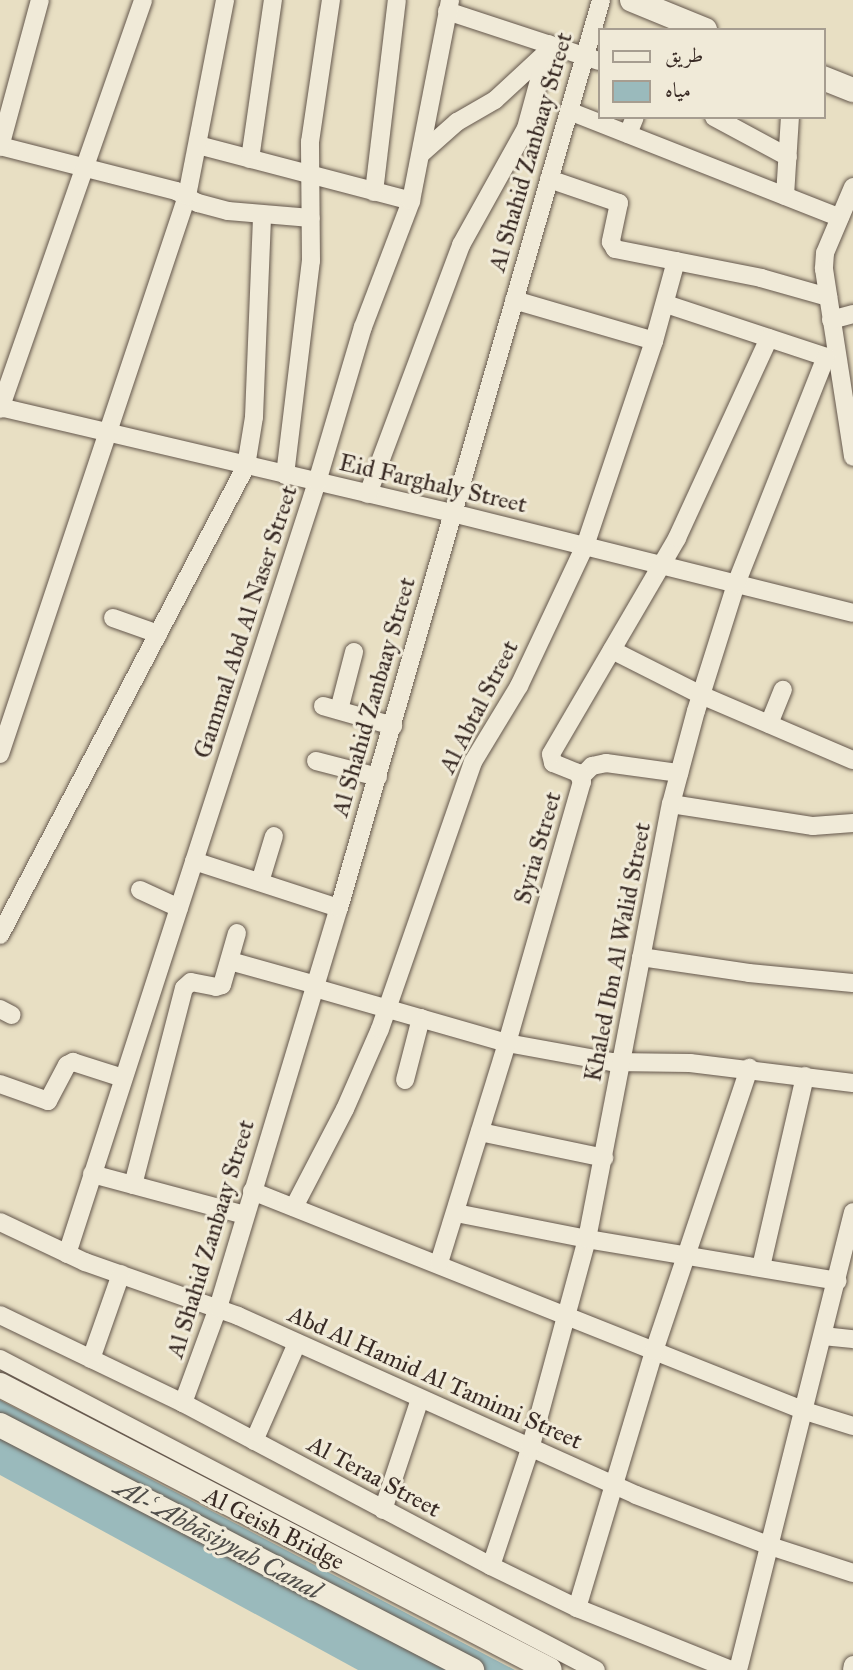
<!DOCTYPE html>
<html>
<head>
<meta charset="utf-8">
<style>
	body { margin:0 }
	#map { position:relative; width:853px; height:1670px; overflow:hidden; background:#e8dfc3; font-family:"IM FELL Great Primer",Amiri,serif }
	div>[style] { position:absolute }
	.water>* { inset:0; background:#9ababc }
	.roads { filter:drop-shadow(0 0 2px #64574c) drop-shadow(0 0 2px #64574c) }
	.street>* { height:18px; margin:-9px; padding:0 9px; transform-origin:9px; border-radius:9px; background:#f0ead8 }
	.secondary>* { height:24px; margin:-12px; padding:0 12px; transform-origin:12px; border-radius:12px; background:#f0ead8 }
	span { translate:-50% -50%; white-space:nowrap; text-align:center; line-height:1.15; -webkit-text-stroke:6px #f0ead8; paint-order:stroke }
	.street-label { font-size:24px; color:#382a24 }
	.water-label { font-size:26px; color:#504e4a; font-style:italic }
	.legend { position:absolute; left:598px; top:28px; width:228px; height:91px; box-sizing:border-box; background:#f0ead8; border:2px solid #a69d90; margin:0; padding:9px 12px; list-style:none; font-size:21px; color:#382a24 }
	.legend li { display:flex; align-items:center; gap:14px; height:35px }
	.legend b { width:35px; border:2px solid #a69d90 }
</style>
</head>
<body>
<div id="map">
	<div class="water">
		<div style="clip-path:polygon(0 1400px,515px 1670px,358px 1670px,0 1475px)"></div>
	</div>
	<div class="roads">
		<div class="street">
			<div style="left:447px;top:11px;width:160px;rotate:18.2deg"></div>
			<div style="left:569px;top:111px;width:291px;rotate:21.5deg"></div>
			<div style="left:714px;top:117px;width:84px;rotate:28.4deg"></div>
			<div style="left:628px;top:134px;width:18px;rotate:-68deg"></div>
			<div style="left:198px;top:145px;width:220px;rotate:14.7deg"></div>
			<div style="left:0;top:146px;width:182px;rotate:14.3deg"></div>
			<div style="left:176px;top:191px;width:25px;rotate:29deg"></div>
			<div style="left:198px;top:203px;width:31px;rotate:15deg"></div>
			<div style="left:228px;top:211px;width:83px;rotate:4.8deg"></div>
			<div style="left:0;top:147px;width:152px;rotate:-74.8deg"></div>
			<div style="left:422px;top:153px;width:47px;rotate:-41.5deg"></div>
			<div style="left:457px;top:122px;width:44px;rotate:-30.1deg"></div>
			<div style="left:495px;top:100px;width:69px;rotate:-42.7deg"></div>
			<div style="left:250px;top:159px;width:161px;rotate:-81.8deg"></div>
			<div style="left:549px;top:179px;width:74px;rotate:18.9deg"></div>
			<div style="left:619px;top:203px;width:40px;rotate:102deg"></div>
			<div style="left:611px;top:242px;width:8px;rotate:60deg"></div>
			<div style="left:615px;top:249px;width:149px;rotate:11.2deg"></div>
			<div style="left:761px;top:278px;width:70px;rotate:15.8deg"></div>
			<div style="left:853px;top:187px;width:72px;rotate:113deg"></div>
			<div style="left:825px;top:253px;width:16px;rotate:94deg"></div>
			<div style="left:824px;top:269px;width:190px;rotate:81.2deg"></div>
			<div style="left:374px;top:192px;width:193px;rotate:-83.2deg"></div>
			<div style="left:785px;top:196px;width:79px;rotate:-86.4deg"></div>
			<div style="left:514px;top:300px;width:146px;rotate:16.3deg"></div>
			<div style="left:666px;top:304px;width:178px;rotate:18.3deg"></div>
			<div style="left:831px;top:320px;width:23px;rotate:-15deg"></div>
			<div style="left:0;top:407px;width:464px;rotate:13.2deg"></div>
			<div style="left:452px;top:513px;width:413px;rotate:14deg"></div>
			<div style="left:0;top:409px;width:433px;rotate:-70.7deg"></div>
			<div style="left:285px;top:475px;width:216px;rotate:-83.1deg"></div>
			<div style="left:311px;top:261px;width:119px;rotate:-90.5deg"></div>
			<div style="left:310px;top:142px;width:144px;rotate:-81.6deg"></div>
			<div style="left:368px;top:494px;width:266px;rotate:-69.5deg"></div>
			<div style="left:461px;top:245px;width:134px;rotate:-60.9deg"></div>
			<div style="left:526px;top:128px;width:87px;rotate:-74.7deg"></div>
			<div style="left:113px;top:618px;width:48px;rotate:19.6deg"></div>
			<div style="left:612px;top:650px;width:100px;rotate:26.8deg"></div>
			<div style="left:701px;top:695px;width:165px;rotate:23.2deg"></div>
			<div style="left:323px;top:706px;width:73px;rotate:15.9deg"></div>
			<div style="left:339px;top:710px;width:60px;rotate:-75.5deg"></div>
			<div style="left:769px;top:724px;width:37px;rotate:-68deg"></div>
			<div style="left:0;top:754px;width:589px;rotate:-71.47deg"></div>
			<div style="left:187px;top:196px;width:200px;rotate:-79deg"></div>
			<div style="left:316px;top:761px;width:64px;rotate:14.5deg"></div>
			<div style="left:581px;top:777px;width:16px;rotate:-45deg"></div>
			<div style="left:592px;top:766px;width:14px;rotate:-12deg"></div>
			<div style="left:606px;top:763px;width:74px;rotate:7.8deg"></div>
			<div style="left:671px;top:804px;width:144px;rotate:8.8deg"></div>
			<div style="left:813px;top:826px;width:40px;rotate:-4.3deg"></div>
			<div style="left:194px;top:861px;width:152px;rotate:18deg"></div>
			<div style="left:260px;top:882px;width:48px;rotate:-73.1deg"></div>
			<div style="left:140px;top:890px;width:43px;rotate:24.8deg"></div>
			<div style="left:0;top:935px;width:530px;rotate:-62.32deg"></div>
			<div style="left:246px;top:466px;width:50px;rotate:-80.7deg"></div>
			<div style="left:254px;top:417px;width:201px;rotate:-87.7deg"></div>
			<div style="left:641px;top:957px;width:109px;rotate:8.4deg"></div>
			<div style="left:749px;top:973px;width:104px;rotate:5.5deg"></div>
			<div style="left:230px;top:961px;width:89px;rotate:15.6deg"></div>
			<div style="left:315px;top:988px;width:200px;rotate:16deg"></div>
			<div style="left:507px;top:1043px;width:107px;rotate:10.3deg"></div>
			<div style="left:612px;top:1062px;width:78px;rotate:0.7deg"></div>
			<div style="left:690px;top:1063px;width:164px;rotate:7deg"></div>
			<div style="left:0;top:1009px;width:13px;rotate:27deg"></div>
			<div style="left:405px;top:1080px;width:64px;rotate:-75.5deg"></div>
			<div style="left:0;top:1084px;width:51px;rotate:19.5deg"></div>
			<div style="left:48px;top:1101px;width:41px;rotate:-62.2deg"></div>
			<div style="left:67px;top:1065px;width:7px;rotate:-27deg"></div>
			<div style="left:73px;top:1062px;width:52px;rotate:17.7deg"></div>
			<div style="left:480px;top:1132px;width:127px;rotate:11.8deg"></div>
			<div style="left:92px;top:1174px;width:158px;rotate:15deg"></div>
			<div style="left:133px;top:1185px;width:203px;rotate:-75.5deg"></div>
			<div style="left:184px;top:988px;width:9px;rotate:-41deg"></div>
			<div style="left:191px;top:982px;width:25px;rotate:11deg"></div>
			<div style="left:216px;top:987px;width:6px;rotate:-18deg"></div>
			<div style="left:222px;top:985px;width:54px;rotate:-73.9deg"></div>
			<div style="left:252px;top:1191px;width:595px;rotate:21.69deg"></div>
			<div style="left:805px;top:1411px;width:50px;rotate:17.4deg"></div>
			<div style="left:294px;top:1207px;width:110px;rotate:-62.5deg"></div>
			<div style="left:345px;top:1109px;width:87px;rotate:-66.4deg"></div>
			<div style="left:380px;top:1029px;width:283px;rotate:-70.8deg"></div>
			<div style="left:473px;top:762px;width:89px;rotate:-58.8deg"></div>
			<div style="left:519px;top:686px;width:155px;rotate:-64.8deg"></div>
			<div style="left:585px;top:546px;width:216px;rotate:-71.4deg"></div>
			<div style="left:654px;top:341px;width:83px;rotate:-74.6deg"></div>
			<div style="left:456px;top:1213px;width:134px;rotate:11.2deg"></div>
			<div style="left:587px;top:1239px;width:254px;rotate:9.5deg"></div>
			<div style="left:0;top:1222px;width:94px;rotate:25.2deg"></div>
			<div style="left:85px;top:1262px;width:162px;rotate:19.4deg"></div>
			<div style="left:238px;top:1316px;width:436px;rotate:24.2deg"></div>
			<div style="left:636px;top:1495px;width:143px;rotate:20.8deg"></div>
			<div style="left:770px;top:1546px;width:87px;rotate:18deg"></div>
			<div style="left:67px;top:1254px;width:811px;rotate:-72.06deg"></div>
			<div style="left:317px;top:482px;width:162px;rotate:-73.5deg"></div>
			<div style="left:363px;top:327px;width:135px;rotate:-69.1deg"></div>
			<div style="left:411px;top:201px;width:205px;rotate:-79deg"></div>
			<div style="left:439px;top:1263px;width:230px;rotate:-72.8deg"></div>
			<div style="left:507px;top:1043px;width:272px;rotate:-74deg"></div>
			<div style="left:582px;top:782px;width:10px;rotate:-114deg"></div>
			<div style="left:578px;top:773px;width:27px;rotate:-158deg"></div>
			<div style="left:553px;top:763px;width:9px;rotate:-103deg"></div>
			<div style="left:551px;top:754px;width:250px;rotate:-59.7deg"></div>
			<div style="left:677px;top:538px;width:220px;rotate:-65.3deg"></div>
			<div style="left:761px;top:1267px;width:196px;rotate:-77deg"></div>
			<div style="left:0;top:1315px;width:203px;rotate:25.7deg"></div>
			<div style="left:183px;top:1403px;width:348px;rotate:27.9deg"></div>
			<div style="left:491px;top:1566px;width:96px;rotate:26deg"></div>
			<div style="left:577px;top:1608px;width:166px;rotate:21.9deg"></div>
			<div style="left:823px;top:1336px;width:30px;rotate:6deg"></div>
			<div style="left:0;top:1359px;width:672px;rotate:27.56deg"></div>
			<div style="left:91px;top:1359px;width:90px;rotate:-70.6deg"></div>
			<div style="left:183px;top:1403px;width:101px;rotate:-69.8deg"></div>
			<div style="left:218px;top:1308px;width:418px;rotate:-73.2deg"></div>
			<div style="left:339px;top:908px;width:945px;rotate:-73.9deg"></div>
			<div style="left:254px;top:1441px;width:107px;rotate:-66.3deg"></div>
			<div style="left:383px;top:1510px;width:117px;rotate:-71.6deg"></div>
			<div style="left:491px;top:1566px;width:123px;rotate:-71.6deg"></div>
			<div style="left:530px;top:1449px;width:218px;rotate:-74.8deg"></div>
			<div style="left:587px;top:1239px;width:443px;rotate:-79.1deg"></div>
			<div style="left:671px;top:804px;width:96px;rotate:-75deg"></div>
			<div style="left:696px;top:711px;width:133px;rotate:-72.5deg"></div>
			<div style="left:736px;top:584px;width:244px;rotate:-68.4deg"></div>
			<div style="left:577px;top:1608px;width:268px;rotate:-73.3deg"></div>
			<div style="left:654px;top:1351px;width:299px;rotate:-71.4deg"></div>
			<div style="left:738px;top:1670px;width:472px;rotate:-75.9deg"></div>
			<div style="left:852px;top:1670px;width:5px;rotate:-79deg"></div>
		</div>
		<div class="secondary">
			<div style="left:632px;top:0;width:79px;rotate:22.3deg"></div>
			<div style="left:823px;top:78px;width:32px;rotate:22deg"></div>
			<div style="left:0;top:1385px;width:619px;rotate:27.39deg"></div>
			<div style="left:0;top:1425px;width:532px;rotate:27.43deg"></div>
		</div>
	</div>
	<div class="street-label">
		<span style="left:531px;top:152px;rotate:-74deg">Al Shahid Zanbaay Street</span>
		<span style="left:433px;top:484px;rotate:13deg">Eid Farghaly Street</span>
		<span style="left:246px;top:622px;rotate:-72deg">Gammal Abd Al Naser Street</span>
		<span style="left:374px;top:697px;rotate:-74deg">Al Shahid Zanbaay Street</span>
		<span style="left:479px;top:707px;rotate:-63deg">Al Abtal Street</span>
		<span style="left:538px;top:848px;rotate:-74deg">Syria Street</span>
		<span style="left:618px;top:952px;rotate:-79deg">Khaled Ibn Al Walid Street</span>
		<span style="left:211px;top:1239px;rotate:-73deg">Al Shahid Zanbaay Street</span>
		<span style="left:435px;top:1378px;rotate:24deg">Abd Al Hamid Al Tamimi Street</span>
		<span style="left:374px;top:1477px;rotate:28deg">Al Teraa Street</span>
		<span style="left:274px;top:1529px;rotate:27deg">Al Geish Bridge</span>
	</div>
	<div class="water-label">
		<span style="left:218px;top:1539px;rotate:28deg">Al-ʿAbbāsiyyah Canal</span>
	</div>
	<ul class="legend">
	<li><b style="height:9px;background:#f0ead8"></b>طريق</li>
	<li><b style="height:19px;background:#9ababc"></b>مياه</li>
	</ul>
</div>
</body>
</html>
